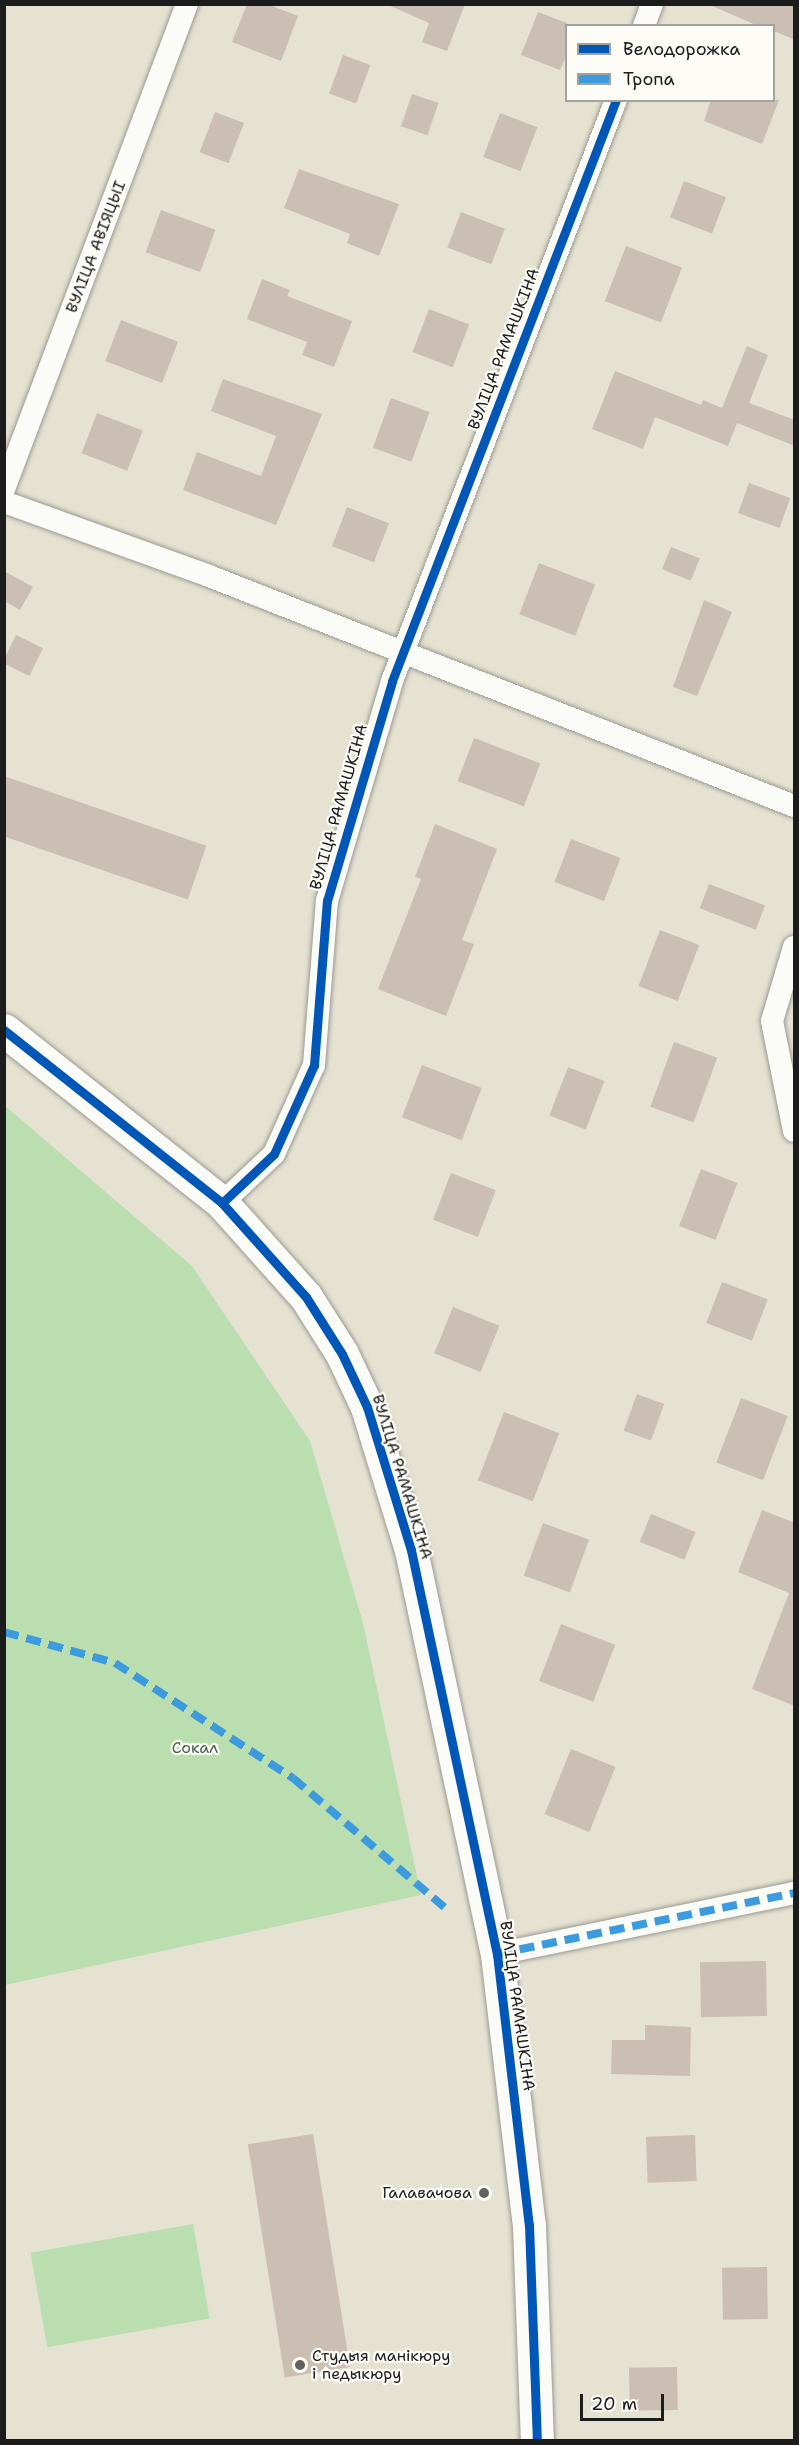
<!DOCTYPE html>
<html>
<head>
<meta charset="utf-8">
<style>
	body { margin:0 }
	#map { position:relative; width:799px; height:2445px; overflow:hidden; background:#e5e2d2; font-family:"Shantell Sans",sans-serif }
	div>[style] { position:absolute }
	.green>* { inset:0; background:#badeaf; transform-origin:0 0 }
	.building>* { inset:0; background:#cabfb2; transform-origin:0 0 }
	.roads { filter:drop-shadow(0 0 2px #9c9a92) drop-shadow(0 0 2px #9c9a92) }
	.street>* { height:22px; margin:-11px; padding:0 11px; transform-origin:11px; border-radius:11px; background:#fbfbf8 }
	.secondary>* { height:33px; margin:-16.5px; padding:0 16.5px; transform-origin:16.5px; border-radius:16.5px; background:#fbfbf8 }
	.quiet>* { height:8px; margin-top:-4px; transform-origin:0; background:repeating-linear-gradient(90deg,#3c9bdf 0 15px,transparent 0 23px) }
	.cycleway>* { height:9px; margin:-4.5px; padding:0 4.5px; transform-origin:4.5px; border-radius:4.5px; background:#0057b8 }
	.dots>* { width:16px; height:16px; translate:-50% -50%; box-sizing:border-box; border:3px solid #fdfcf7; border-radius:50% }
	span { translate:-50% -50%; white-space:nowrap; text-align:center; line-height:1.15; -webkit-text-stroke:4.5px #fdfcf7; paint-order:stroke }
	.street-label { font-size:16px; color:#1c1c1c }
	.park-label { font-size:16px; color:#475f46 }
	.poi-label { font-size:16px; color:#1c1c1c }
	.right { translate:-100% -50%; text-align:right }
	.left { translate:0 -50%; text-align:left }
	.frame { position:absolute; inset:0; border:6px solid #1c1c1c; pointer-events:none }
	.legend { position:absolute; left:565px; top:24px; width:210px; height:78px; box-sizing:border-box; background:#fdfcf7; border:2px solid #a3a29f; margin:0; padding:8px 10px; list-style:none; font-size:18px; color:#1c1c1c }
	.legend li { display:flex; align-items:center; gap:12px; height:30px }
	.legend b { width:30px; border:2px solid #a3a29f }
	.scale { position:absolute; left:580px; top:2394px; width:84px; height:27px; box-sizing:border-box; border:3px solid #1c1c1c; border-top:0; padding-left:8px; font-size:18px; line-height:21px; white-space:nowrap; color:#1c1c1c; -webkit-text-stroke:4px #fdfcf7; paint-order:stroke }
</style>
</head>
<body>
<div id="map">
	<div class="green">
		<div style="clip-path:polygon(4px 1105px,192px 1266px,310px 1441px,363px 1623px,421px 1895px,5px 1985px)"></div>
		<div style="left:193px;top:2224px;width:96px;height:165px;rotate:80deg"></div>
	</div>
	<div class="building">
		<div style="clip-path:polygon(247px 4px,267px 4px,298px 16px,281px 61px,232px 42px)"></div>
		<div style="clip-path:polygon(386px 4px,465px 4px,447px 51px,422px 42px,429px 23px)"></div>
		<div style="clip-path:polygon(708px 4px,795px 4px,795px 40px,774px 31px,774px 26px,758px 26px)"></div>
		<div style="clip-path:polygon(538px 12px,567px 23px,567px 54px,560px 70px,521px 55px)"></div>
		<div style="left:343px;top:55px;width:29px;height:41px;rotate:20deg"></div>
		<div style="left:412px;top:94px;width:28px;height:34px;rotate:19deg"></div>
		<div style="clip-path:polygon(711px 100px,779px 100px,762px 144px,704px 121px)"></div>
		<div style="left:215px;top:112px;width:31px;height:43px;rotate:21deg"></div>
		<div style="left:500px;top:113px;width:40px;height:47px;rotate:21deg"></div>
		<div style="clip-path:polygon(299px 169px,399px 204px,379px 256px,347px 243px,350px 234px,284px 208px)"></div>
		<div style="left:684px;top:181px;width:45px;height:39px;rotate:21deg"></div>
		<div style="left:161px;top:210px;width:58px;height:45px;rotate:20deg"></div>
		<div style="left:461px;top:212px;width:47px;height:38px;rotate:21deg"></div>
		<div style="left:626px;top:246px;width:60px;height:59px;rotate:21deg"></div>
		<div style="clip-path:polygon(262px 279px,290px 290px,287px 296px,352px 321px,334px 367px,302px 355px,307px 342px,247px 319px)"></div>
		<div style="left:429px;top:309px;width:43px;height:46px;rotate:21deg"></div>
		<div style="left:121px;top:320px;width:61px;height:44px;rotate:21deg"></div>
		<div style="clip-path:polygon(747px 346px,768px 355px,749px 403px,795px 420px,795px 446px,737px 423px,728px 446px,655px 417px,643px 449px,592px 429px,615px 371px,701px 405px,703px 400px,722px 408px)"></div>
		<div style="clip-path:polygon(223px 379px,322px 414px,276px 525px,183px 490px,197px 452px,261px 476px,276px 436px,211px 411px)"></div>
		<div style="left:391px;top:398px;width:41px;height:53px;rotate:20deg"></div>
		<div style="left:97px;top:413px;width:49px;height:43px;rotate:21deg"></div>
		<div style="left:749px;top:483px;width:44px;height:32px;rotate:20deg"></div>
		<div style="left:347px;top:507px;width:45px;height:42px;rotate:21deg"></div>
		<div style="left:671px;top:547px;width:31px;height:24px;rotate:22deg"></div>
		<div style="left:539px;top:563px;width:60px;height:55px;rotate:21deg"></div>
		<div style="clip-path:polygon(4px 571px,33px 587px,20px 610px,4px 601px)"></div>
		<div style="clip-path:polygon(704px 600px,732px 612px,697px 696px,673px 687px)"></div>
		<div style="left:16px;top:635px;width:30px;height:31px;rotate:26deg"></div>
		<div style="left:474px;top:738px;width:71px;height:46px;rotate:21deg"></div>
		<div style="left:4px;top:776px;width:214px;height:57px;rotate:19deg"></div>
		<div style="clip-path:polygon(435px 824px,497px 849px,462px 940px,474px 944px,446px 1016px,378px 989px,421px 879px,415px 877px)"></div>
		<div style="left:571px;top:839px;width:53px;height:46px;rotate:21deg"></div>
		<div style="left:709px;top:884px;width:60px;height:26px;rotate:21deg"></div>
		<div style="left:660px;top:930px;width:42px;height:60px;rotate:21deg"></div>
		<div style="left:674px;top:1042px;width:46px;height:69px;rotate:20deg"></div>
		<div style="left:422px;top:1065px;width:64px;height:56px;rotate:21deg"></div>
		<div style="left:568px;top:1067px;width:39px;height:52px;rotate:21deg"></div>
		<div style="left:701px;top:1169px;width:39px;height:61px;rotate:21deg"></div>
		<div style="left:451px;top:1173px;width:48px;height:50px;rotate:21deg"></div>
		<div style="left:722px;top:1282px;width:49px;height:44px;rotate:21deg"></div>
		<div style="left:453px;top:1307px;width:50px;height:50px;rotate:22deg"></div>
		<div style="left:637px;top:1394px;width:29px;height:39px;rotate:20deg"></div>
		<div style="left:741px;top:1398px;width:50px;height:69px;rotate:21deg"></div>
		<div style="left:504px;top:1412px;width:59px;height:73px;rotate:21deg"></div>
		<div style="clip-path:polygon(762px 1510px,795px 1523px,795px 1706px,752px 1689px,789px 1593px,738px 1572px)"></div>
		<div style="left:651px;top:1514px;width:48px;height:30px;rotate:22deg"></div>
		<div style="left:543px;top:1523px;width:49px;height:56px;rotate:20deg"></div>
		<div style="left:561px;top:1624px;width:58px;height:61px;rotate:21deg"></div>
		<div style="left:571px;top:1749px;width:48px;height:70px;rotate:22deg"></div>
		<div style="left:766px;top:1961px;width:55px;height:66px;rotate:89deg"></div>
		<div style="clip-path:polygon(645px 2025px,691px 2027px,690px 2076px,611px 2074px,612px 2040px,645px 2040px)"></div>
		<div style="left:313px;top:2134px;width:236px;height:66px;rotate:81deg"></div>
		<div style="left:695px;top:2135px;width:46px;height:49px;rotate:88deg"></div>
		<div style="left:767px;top:2267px;width:52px;height:45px;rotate:89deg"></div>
		<div style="left:677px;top:2367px;width:43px;height:48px;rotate:89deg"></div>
	</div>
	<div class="roads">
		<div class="street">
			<div style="left:644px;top:26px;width:23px;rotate:-70deg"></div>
			<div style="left:4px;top:489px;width:518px;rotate:-69.33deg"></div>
			<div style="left:4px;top:502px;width:218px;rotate:19.8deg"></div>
			<div style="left:209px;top:576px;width:629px;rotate:21.46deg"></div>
			<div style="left:794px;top:947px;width:77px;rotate:106.6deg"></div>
			<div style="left:772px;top:1021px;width:112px;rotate:78.7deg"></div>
			<div style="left:222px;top:1203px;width:71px;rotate:-43.3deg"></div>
			<div style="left:274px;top:1154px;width:98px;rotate:-65.8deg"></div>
			<div style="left:314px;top:1065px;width:165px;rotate:-85.5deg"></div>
			<div style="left:327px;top:901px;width:229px;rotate:-73.5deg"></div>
			<div style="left:392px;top:681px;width:623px;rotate:-68.92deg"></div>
			<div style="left:497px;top:1954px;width:303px;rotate:-11.6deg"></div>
		</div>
		<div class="secondary">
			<div style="left:4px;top:1030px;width:278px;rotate:38.4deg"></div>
			<div style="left:222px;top:1203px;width:126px;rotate:48.2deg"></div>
			<div style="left:306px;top:1297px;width:67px;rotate:57.7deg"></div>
			<div style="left:342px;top:1354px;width:59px;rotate:64.7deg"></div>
			<div style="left:367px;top:1407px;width:150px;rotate:72.9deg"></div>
			<div style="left:411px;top:1550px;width:413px;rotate:78deg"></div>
			<div style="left:497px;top:1954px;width:273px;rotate:83.3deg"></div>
			<div style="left:529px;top:2225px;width:215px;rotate:87.9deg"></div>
		</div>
	</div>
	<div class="quiet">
		<div style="left:4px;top:1632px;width:115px;rotate:15.6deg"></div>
		<div style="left:115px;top:1663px;width:212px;rotate:32.9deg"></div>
		<div style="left:293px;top:1778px;width:206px;rotate:40.5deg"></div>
		<div style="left:497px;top:1954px;width:303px;rotate:-11.6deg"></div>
	</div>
	<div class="cycleway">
		<div style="left:4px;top:1030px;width:278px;rotate:38.4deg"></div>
		<div style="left:222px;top:1203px;width:126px;rotate:48.2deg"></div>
		<div style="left:306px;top:1297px;width:67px;rotate:57.7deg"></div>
		<div style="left:342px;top:1354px;width:59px;rotate:64.7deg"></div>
		<div style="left:367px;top:1407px;width:150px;rotate:72.9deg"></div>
		<div style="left:411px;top:1550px;width:413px;rotate:78deg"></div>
		<div style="left:497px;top:1954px;width:273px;rotate:83.3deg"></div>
		<div style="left:529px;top:2225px;width:215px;rotate:87.9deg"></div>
		<div style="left:222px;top:1203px;width:71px;rotate:-43.3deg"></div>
		<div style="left:274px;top:1154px;width:98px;rotate:-65.8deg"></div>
		<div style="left:314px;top:1065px;width:165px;rotate:-85.5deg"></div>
		<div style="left:327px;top:901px;width:229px;rotate:-73.5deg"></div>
		<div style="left:392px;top:681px;width:623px;rotate:-68.92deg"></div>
	</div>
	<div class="dots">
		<div style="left:484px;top:2193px;background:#62615c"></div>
		<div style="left:300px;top:2365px;background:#62615c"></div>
	</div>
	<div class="street-label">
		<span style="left:96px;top:247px;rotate:-69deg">ВУЛІЦА АВІЯЦЫІ</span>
		<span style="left:504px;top:349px;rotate:-69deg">ВУЛІЦА РАМАШКІНА</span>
		<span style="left:339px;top:807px;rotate:-74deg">ВУЛІЦА РАМАШКІНА</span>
		<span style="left:402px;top:1477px;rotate:73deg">ВУЛІЦА РАМАШКІНА</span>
		<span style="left:517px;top:2006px;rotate:82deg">ВУЛІЦА РАМАШКІНА</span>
	</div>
	<div class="park-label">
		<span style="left:195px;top:1748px">Сокал</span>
	</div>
	<div class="poi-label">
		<span class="right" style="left:472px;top:2193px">Галавачова</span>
		<span class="left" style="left:312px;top:2365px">Студыя манікюру<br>і педыкюру</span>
	</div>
	<div class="frame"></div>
	<ul class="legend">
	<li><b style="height:8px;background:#0057b8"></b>Велодорожка</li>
	<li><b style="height:8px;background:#3c9bdf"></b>Тропа</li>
	</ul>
	<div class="scale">20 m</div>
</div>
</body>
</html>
